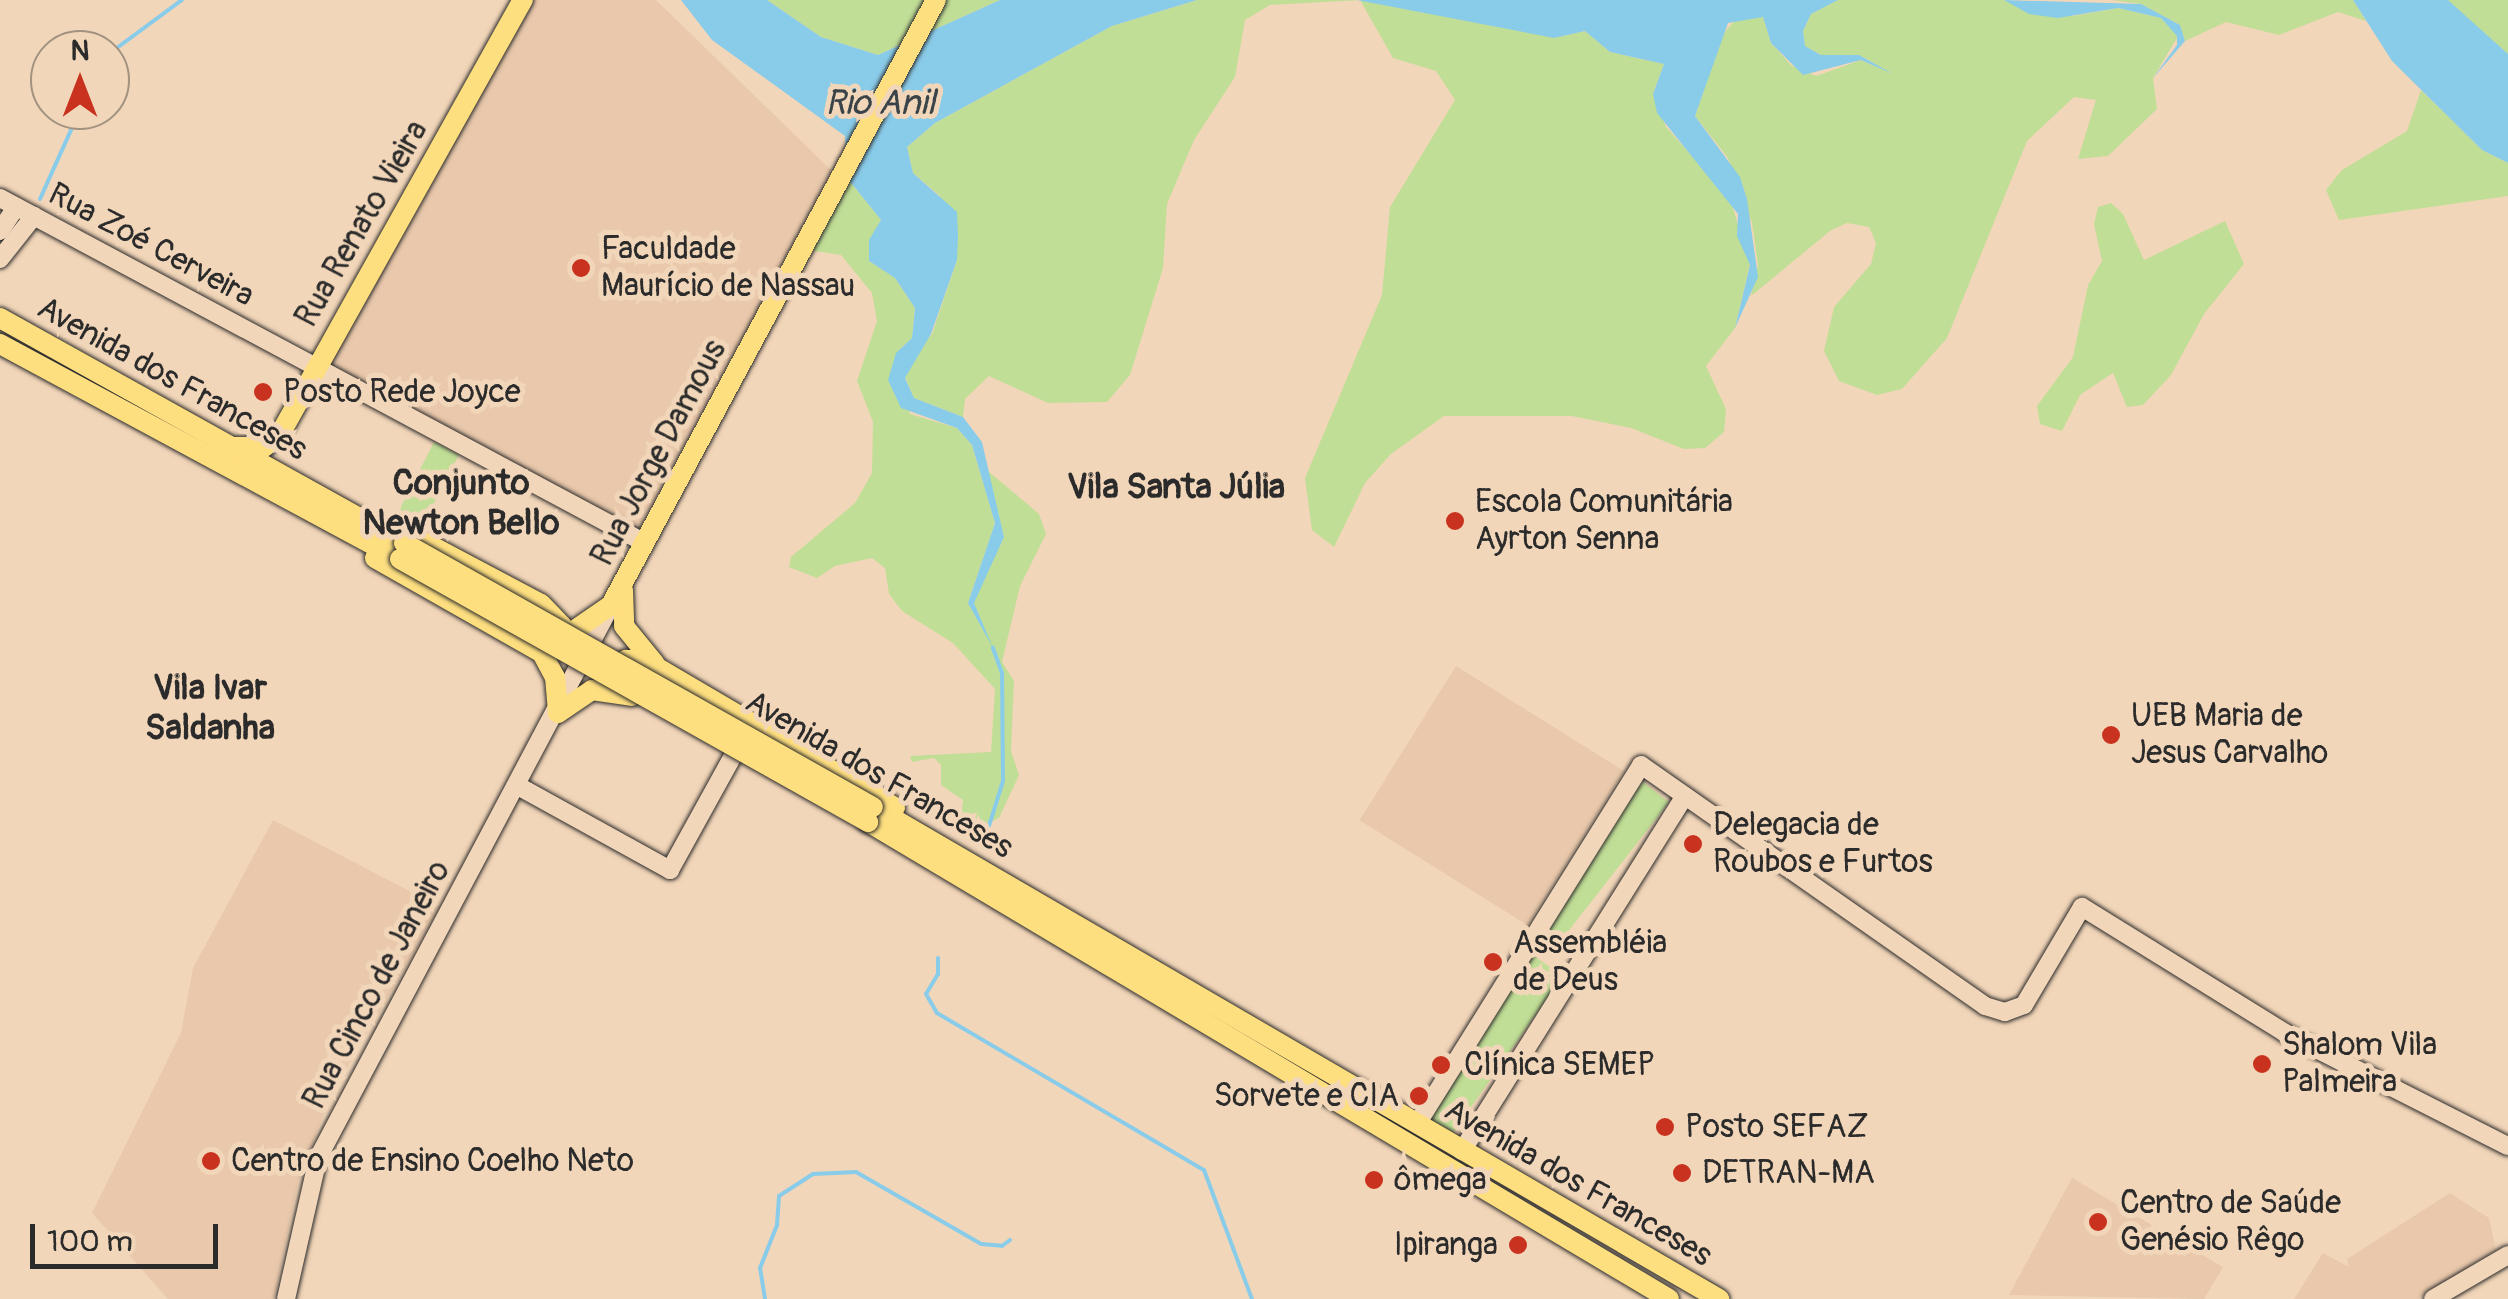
<!DOCTYPE html>
<html>
<head>
<meta charset="utf-8">
<style>
	body { margin:0 }
	#map { position:relative; width:2508px; height:1299px; overflow:hidden; background:#f2d6b9; font-family:Pangolin,sans-serif }
	div>[style] { position:absolute }
	.built>* { inset:0; background:#e9c8ab; transform-origin:0 0 }
	.green>* { inset:0; background:#c1de96; transform-origin:0 0 }
	.water>* { inset:0; background:#89ccea }
	.stream>* { height:4px; margin:-2px; padding:0 2px; transform-origin:2px; border-radius:2px; background:#89ccea }
	.roads { filter:drop-shadow(0 0 2px #2b2b2b) drop-shadow(0 0 2px #2b2b2b) }
	.secondary>* { height:18px; margin:-9px; padding:0 9px; transform-origin:9px; border-radius:9px; background:#f2d6b9 }
	.primary>* { height:20px; margin:-10px; padding:0 10px; transform-origin:10px; border-radius:10px; background:#fedf80 }
	.bridges { filter:drop-shadow(0 0 2px #2b2b2b) drop-shadow(0 0 2px #2b2b2b) }
	.primary-bridge>* { height:20px; margin:-10px; padding:0 10px; transform-origin:10px; border-radius:10px; background:#fedf80 }
	.dots>* { width:28px; height:28px; translate:-50% -50%; box-sizing:border-box; border:5px solid #f2d6b9; border-radius:50% }
	span { translate:-50% -50%; white-space:nowrap; text-align:center; line-height:1.15; -webkit-text-stroke:10px #f2d6b9; paint-order:stroke }
	.street-label { font-size:32px; color:#2b2b2b }
	.poi-label { font-size:32px; color:#2b2b2b }
	.left { translate:0 -50%; text-align:left }
	.right { translate:-100% -50%; text-align:right }
	.water-label { font-size:35px; color:#394348; font-style:italic }
	.neighbourhood-label { font-size:35px; color:#2b2b2b; font-weight:700 }
	.north { position:absolute; left:30px; top:30px; width:100px; height:100px; box-sizing:border-box; background:#f2d6b9; border:2px solid #a29280; border-radius:50%; rotate:0deg; font-size:28px; font-weight:700; line-height:40px; text-align:center; color:#2b2b2b }
	.north::after { content:''; display:block; margin:auto; width:35px; height:45px; background:#c8321e; clip-path:polygon(50% 0,100% 100%,50% 72%,0 100%) }
	.scale { position:absolute; left:30px; top:1224px; width:188px; height:45px; box-sizing:border-box; border:5px solid #2b2b2b; border-top:0; padding-left:12px; font-size:30px; line-height:35px; white-space:nowrap; color:#2b2b2b; -webkit-text-stroke:8px #f2d6b9; paint-order:stroke }
</style>
</head>
<body>
<div id="map">
	<div class="built">
		<div style="clip-path:polygon(534px 0,656px 0,832px 171px,638px 531px,328px 365px)"></div>
		<div style="left:1456px;top:666px;width:198px;height:182px;rotate:32deg"></div>
		<div style="clip-path:polygon(273px 820px,440px 907px,330px 1097px,298px 1182px,274px 1299px,168px 1299px,92px 1213px,181px 1033px,193px 968px)"></div>
		<div style="clip-path:polygon(2072px 1178px,2223px 1267px,2204px 1299px,2009px 1295px)"></div>
		<div style="clip-path:polygon(2450px 1193px,2489px 1218px,2496px 1250px,2418px 1299px,2294px 1299px,2323px 1253px,2349px 1267px,2347px 1259px)"></div>
	</div>
	<div class="green">
		<div style="clip-path:polygon(767px 0,1000px 0,878px 55px,821px 37px)"></div>
		<div style="clip-path:polygon(1197px 0,1360px 0,1502px 23px,1554px 38px,1585px 31px,1610px 52px,1664px 64px,1653px 94px,1666px 127px,1730px 198px,1750px 264px,1735px 328px,1706px 366px,1726px 409px,1724px 432px,1705px 448px,1684px 449px,1631px 428px,1572px 416px,1444px 416px,1391px 454px,1365px 483px,1334px 547px,1312px 530px,1305px 478px,1382px 295px,1390px 207px,1455px 100px,1436px 71px,1393px 58px,1360px 0,1270px 5px,1245px 20px,1235px 77px,1194px 140px,1167px 204px,1163px 268px,1130px 375px,1107px 402px,1048px 403px,989px 376px,965px 399px,963px 417px,914px 398px,905px 377px,908px 364px,932px 334px,957px 260px,940px 196px,913px 173px,907px 147px,935px 123px,1112px 26px)"></div>
		<div style="clip-path:polygon(1838px 0,2004px 0,2073px 16px,2118px 8px,2161px 18px,2178px 36px,2153px 78px,2157px 109px,2108px 156px,2078px 159px,2096px 100px,2074px 97px,2027px 141px,1947px 338px,1902px 389px,1877px 395px,1839px 381px,1824px 351px,1834px 307px,1871px 264px,1876px 243px,1869px 227px,1847px 223px,1830px 231px,1751px 296px,1758px 265px,1752px 223px,1728px 158px,1695px 116px,1722px 35px,1737px 18px,1763px 17px,1771px 43px,1792px 66px,1816px 76px,1861px 60px,1886px 70px,1859px 55px,1821px 55px,1805px 46px,1803px 31px,1811px 14px)"></div>
		<div style="clip-path:polygon(2112px 0,2353px 0,2366px 21px,2338px 12px,2279px 35px,2226px 22px,2185px 41px,2180px 25px,2141px 4px)"></div>
		<div style="clip-path:polygon(2448px 0,2508px 0,2508px 54px,2455px 10px)"></div>
		<div style="clip-path:polygon(2421px 90px,2482px 150px,2508px 163px,2508px 196px,2339px 220px,2326px 190px,2342px 170px,2407px 131px)"></div>
		<div style="clip-path:polygon(848px 179px,881px 220px,869px 261px,895px 278px,915px 308px,912px 338px,896px 353px,910px 414px,957px 428px,972px 445px,995px 523px,968px 603px,981px 620px,973px 603px,977px 589px,1004px 537px,988px 471px,1039px 514px,1046px 534px,1020px 586px,1002px 662px,1014px 681px,1011px 751px,1019px 775px,999px 818px,982px 826px,960px 826px,963px 800px,941px 785px,941px 765px,934px 758px,912px 762px,910px 756px,991px 752px,995px 689px,953px 643px,902px 611px,889px 594px,885px 568px,872px 558px,835px 566px,817px 578px,789px 567px,791px 557px,855px 503px,872px 473px,873px 422px,857px 381px,877px 321px,872px 293px,841px 255px,808px 250px)"></div>
		<div style="clip-path:polygon(2111px 203px,2123px 214px,2144px 260px,2225px 221px,2244px 264px,2204px 314px,2171px 375px,2143px 405px,2127px 407px,2113px 373px,2080px 395px,2062px 431px,2040px 424px,2037px 406px,2073px 357px,2088px 285px,2102px 261px,2094px 224px,2098px 207px)"></div>
		<div style="left:434px;top:442px;width:28px;height:86px;rotate:27deg"></div>
		<div style="left:1643px;top:782px;width:33px;height:189px;rotate:38deg"></div>
		<div style="left:1534px;top:956px;width:35px;height:194px;rotate:35deg"></div>
	</div>
	<div class="water">
		<div style="clip-path:polygon(681px 0,767px 0,821px 37px,878px 55px,1000px 0,1197px 0,1112px 26px,935px 123px,907px 147px,913px 173px,957px 212px,958px 236px,957px 260px,931px 334px,905px 378px,914px 398px,963px 417px,982px 442px,1004px 537px,974px 603px,993px 648px,968px 603px,995px 523px,972px 445px,957px 428px,901px 408px,888px 380px,896px 353px,912px 338px,915px 308px,895px 278px,869px 261px,869px 240px,881px 220px,848px 179px,845px 136px,712px 40px)"></div>
		<div style="clip-path:polygon(1357px 0,1838px 0,1811px 14px,1803px 31px,1805px 46px,1821px 55px,1859px 55px,1893px 74px,1861px 60px,1803px 75px,1771px 43px,1763px 17px,1728px 23px,1695px 116px,1740px 177px,1747px 199px,1758px 277px,1735px 328px,1750px 265px,1737px 236px,1738px 214px,1657px 113px,1653px 94px,1664px 64px,1610px 52px,1585px 31px,1554px 38px)"></div>
		<div style="clip-path:polygon(2004px 0,2141px 4px,2180px 25px,2185px 41px,2153px 78px,2177px 45px,2177px 36px,2161px 18px,2118px 8px,2058px 18px,2029px 14px)"></div>
		<div style="clip-path:polygon(2353px 0,2448px 0,2508px 54px,2508px 163px,2482px 150px,2392px 61px)"></div>
	</div>
	<div class="stream">
		<div style="left:110px;top:53px;width:89px;rotate:-36.4deg"></div>
		<div style="left:40px;top:199px;width:98px;rotate:-65.8deg"></div>
		<div style="left:984px;top:842px;width:64px;rotate:-72.7deg"></div>
		<div style="left:1003px;top:781px;width:108px;rotate:-90.5deg"></div>
		<div style="left:1002px;top:673px;width:27px;rotate:-110deg"></div>
		<div style="left:938px;top:958px;width:16px;rotate:90deg"></div>
		<div style="left:938px;top:974px;width:23px;rotate:121deg"></div>
		<div style="left:926px;top:994px;width:22px;rotate:60deg"></div>
		<div style="left:937px;top:1013px;width:310px;rotate:30.5deg"></div>
		<div style="left:1204px;top:1170px;width:138px;rotate:69.6deg"></div>
		<div style="left:765px;top:1299px;width:31px;rotate:-99deg"></div>
		<div style="left:760px;top:1268px;width:46px;rotate:-68.4deg"></div>
		<div style="left:777px;top:1225px;width:29px;rotate:-86deg"></div>
		<div style="left:779px;top:1196px;width:40px;rotate:-32.9deg"></div>
		<div style="left:813px;top:1174px;width:43px;rotate:-2.7deg"></div>
		<div style="left:856px;top:1172px;width:144px;rotate:29.9deg"></div>
		<div style="left:981px;top:1244px;width:21px;rotate:5deg"></div>
		<div style="left:1002px;top:1246px;width:10px;rotate:-37deg"></div>
	</div>
	<div class="roads">
		<div class="secondary">
			<div style="left:0;top:198px;width:731px;rotate:28.14deg"></div>
			<div style="left:0;top:231px;width:29px;rotate:-56deg"></div>
			<div style="left:0;top:259px;width:55px;rotate:-51.7deg"></div>
			<div style="left:518px;top:786px;width:174px;rotate:28.9deg"></div>
			<div style="left:670px;top:870px;width:130px;rotate:-61.1deg"></div>
			<div style="left:1417px;top:1124px;width:423px;rotate:-58deg"></div>
			<div style="left:1641px;top:765px;width:420px;rotate:35deg"></div>
			<div style="left:1985px;top:1006px;width:21px;rotate:17deg"></div>
			<div style="left:2005px;top:1012px;width:20px;rotate:-20deg"></div>
			<div style="left:2024px;top:1005px;width:114px;rotate:-59.4deg"></div>
			<div style="left:2082px;top:907px;width:239px;rotate:31.8deg"></div>
			<div style="left:2285px;top:1033px;width:250px;rotate:26.9deg"></div>
			<div style="left:1462px;top:1151px;width:419px;rotate:-57.9deg"></div>
			<div style="left:286px;top:1299px;width:145px;rotate:-77.2deg"></div>
			<div style="left:318px;top:1158px;width:626px;rotate:-62.08deg"></div>
			<div style="left:2433px;top:1299px;width:87px;rotate:-30.4deg"></div>
		</div>
		<div class="primary">
			<div style="left:0;top:318px;width:462px;rotate:29.1deg"></div>
			<div style="left:0;top:344px;width:454px;rotate:28.3deg"></div>
			<div style="left:234px;top:447px;width:30px"></div>
			<div style="left:264px;top:447px;width:19px;rotate:-36deg"></div>
			<div style="left:279px;top:436px;width:500px;rotate:-60.8deg"></div>
			<div style="left:394px;top:526px;width:166px;rotate:28deg"></div>
			<div style="left:541px;top:604px;width:30px;rotate:46deg"></div>
			<div style="left:562px;top:626px;width:16px;rotate:104deg"></div>
			<div style="left:375px;top:558px;width:192px;rotate:29.6deg"></div>
			<div style="left:542px;top:653px;width:27px;rotate:62deg"></div>
			<div style="left:555px;top:677px;width:36px;rotate:85deg"></div>
			<div style="left:623px;top:590px;width:36px;rotate:88deg"></div>
			<div style="left:624px;top:626px;width:49px;rotate:50.8deg"></div>
			<div style="left:526px;top:642px;width:30px;rotate:2deg"></div>
			<div style="left:556px;top:643px;width:67px;rotate:-34.6deg"></div>
			<div style="left:611px;top:605px;width:687px;rotate:-61.76deg"></div>
			<div style="left:616px;top:677px;width:20px;rotate:-60deg"></div>
			<div style="left:626px;top:660px;width:18px"></div>
			<div style="left:644px;top:660px;width:291px;rotate:30.4deg"></div>
			<div style="left:558px;top:713px;width:41px;rotate:-34.1deg"></div>
			<div style="left:592px;top:690px;width:40px;rotate:8.5deg"></div>
			<div style="left:873px;top:807px;width:979px;rotate:30.18deg"></div>
			<div style="left:868px;top:822px;width:932px;rotate:30.77deg"></div>
		</div>
	</div>
	<div class="bridges">
		<div class="primary-bridge">
			<div style="left:404px;top:543px;width:538px;rotate:29.38deg"></div>
			<div style="left:400px;top:559px;width:537px;rotate:29.33deg"></div>
		</div>
	</div>
	<div class="dots">
		<div style="left:581px;top:268px;background:#c8321e"></div>
		<div style="left:263px;top:392px;background:#c8321e"></div>
		<div style="left:1455px;top:521px;background:#c8321e"></div>
		<div style="left:2111px;top:735px;background:#c8321e"></div>
		<div style="left:1693px;top:844px;background:#c8321e"></div>
		<div style="left:1493px;top:962px;background:#c8321e"></div>
		<div style="left:2262px;top:1064px;background:#c8321e"></div>
		<div style="left:1441px;top:1065px;background:#c8321e"></div>
		<div style="left:1419px;top:1096px;background:#c8321e"></div>
		<div style="left:1665px;top:1127px;background:#c8321e"></div>
		<div style="left:211px;top:1161px;background:#c8321e"></div>
		<div style="left:1682px;top:1173px;background:#c8321e"></div>
		<div style="left:1374px;top:1180px;background:#c8321e"></div>
		<div style="left:2098px;top:1222px;background:#c8321e"></div>
		<div style="left:1518px;top:1245px;background:#c8321e"></div>
	</div>
	<div class="street-label">
		<span style="left:362px;top:224px;rotate:-60deg">Rua Renato Vieira</span>
		<span style="left:151px;top:245px;rotate:28deg">Rua Zoé Cerveira</span>
		<span style="left:172px;top:379px;rotate:29deg">Avenida dos Franceses</span>
		<span style="left:659px;top:453px;rotate:-62deg">Rua Jorge Damous</span>
		<span style="left:879px;top:775px;rotate:30deg">Avenida dos Franceses</span>
		<span style="left:377px;top:985px;rotate:-62deg">Rua Cinco de Janeiro</span>
		<span style="left:1578px;top:1183px;rotate:30deg">Avenida dos Franceses</span>
	</div>
	<div class="poi-label">
		<span class="left" style="left:601px;top:268px">Faculdade<br>Maurício de Nassau</span>
		<span class="left" style="left:283px;top:392px">Posto Rede Joyce</span>
		<span class="left" style="left:1475px;top:521px">Escola Comunitária<br>Ayrton Senna</span>
		<span class="left" style="left:2131px;top:735px">UEB Maria de<br>Jesus Carvalho</span>
		<span class="left" style="left:1713px;top:844px">Delegacia de<br>Roubos e Furtos</span>
		<span class="left" style="left:1513px;top:962px">Assembléia<br>de Deus</span>
		<span class="left" style="left:2282px;top:1064px">Shalom Vila<br>Palmeira</span>
		<span class="left" style="left:1464px;top:1065px">Clínica SEMEP</span>
		<span class="right" style="left:1399px;top:1096px">Sorvete e CIA</span>
		<span class="left" style="left:1685px;top:1127px">Posto SEFAZ</span>
		<span class="left" style="left:231px;top:1161px">Centro de Ensino Coelho Neto</span>
		<span class="left" style="left:1702px;top:1173px">DETRAN-MA</span>
		<span class="left" style="left:1394px;top:1180px">ômega</span>
		<span class="left" style="left:2120px;top:1222px">Centro de Saúde<br>Genésio Rêgo</span>
		<span class="right" style="left:1498px;top:1245px">Ipiranga</span>
	</div>
	<div class="water-label">
		<span style="left:880px;top:103px">Rio Anil</span>
	</div>
	<div class="neighbourhood-label">
		<span style="left:461px;top:503px">Conjunto<br>Newton Bello</span>
		<span style="left:1176px;top:487px">Vila Santa Júlia</span>
		<span style="left:210px;top:708px">Vila Ivar<br>Saldanha</span>
	</div>
	<div class="north">N</div>
	<div class="scale">100 m</div>
</div>
</body>
</html>
